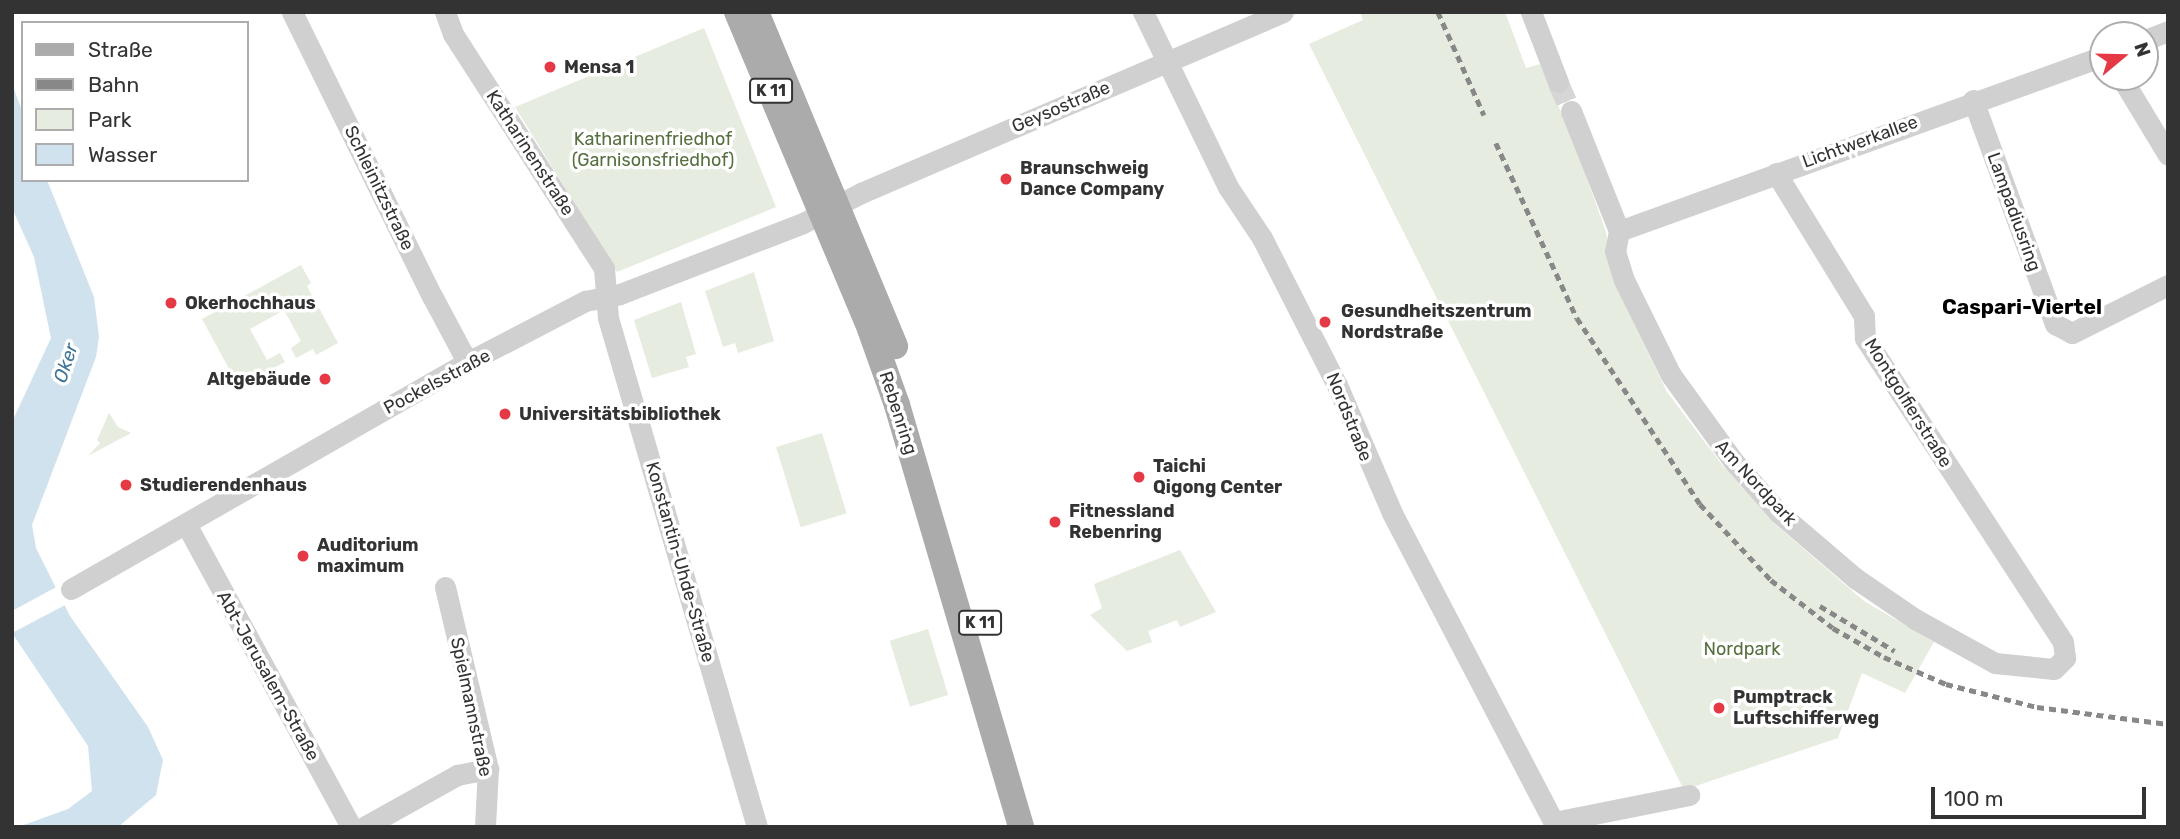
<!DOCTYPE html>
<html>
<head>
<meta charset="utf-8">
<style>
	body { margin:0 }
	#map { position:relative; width:2180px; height:839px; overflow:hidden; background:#fff; font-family:Rubik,sans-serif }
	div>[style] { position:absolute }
	.green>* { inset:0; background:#e6ecdf; transform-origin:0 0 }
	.water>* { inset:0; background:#cfe2ee }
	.pier>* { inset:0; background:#fff }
	.minor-tunnel>* { height:21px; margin-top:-10.5px; transform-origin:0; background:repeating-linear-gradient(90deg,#d6d6d6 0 21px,transparent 0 31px) }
	.minor>* { height:21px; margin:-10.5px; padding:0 10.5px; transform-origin:10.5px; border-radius:10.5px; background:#d0d0d0 }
	.major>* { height:26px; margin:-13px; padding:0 13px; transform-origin:13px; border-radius:13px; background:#ababab }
	.rail>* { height:4.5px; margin-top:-2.25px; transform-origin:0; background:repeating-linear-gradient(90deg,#888 0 7px,transparent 0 12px) }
	.dots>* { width:19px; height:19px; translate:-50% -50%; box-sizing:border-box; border:4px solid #fff; border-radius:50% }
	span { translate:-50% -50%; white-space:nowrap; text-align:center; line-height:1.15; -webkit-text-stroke:7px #fff; paint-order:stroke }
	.shield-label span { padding:2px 5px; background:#fff; border:2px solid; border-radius:5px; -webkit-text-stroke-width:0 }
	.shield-label { font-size:16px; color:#333; font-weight:700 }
	.poi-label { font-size:18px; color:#333; font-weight:700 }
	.left { translate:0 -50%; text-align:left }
	.right { translate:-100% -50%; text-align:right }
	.street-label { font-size:18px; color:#333 }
	.park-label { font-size:18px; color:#56703f }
	.water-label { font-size:19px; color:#3f7597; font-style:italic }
	.quarter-label { font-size:21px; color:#000; font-weight:700 }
	.frame { position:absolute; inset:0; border:14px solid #333; pointer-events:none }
	.legend { position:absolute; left:21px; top:21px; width:228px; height:161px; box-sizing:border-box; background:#fff; border:2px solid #adadad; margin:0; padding:9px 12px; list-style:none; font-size:21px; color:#333 }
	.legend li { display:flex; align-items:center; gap:14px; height:35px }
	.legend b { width:35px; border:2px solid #adadad }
	.north { position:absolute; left:2089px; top:21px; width:70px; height:70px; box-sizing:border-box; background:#fff; border:2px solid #adadad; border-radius:50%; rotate:71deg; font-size:19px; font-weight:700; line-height:28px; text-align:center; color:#333 }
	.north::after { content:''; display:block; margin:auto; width:24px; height:32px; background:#e63946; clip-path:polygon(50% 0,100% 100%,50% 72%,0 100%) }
	.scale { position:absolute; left:1931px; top:787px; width:215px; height:32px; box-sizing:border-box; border:4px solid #333; border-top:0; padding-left:9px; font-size:21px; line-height:24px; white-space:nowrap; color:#333; -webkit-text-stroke:5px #fff; paint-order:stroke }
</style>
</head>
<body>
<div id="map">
	<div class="green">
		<div style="clip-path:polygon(1360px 12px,1505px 12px,1526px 68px,1540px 64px,1573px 139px,1606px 232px,1615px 284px,1667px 392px,1723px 466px,1775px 524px,1864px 601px,1934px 642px,1905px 693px,1862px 673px,1838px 738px,1684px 790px,1309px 44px,1363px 20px)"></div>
		<div style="clip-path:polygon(704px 28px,776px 207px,617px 272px,515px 107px)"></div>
		<div style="clip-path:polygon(301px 265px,311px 283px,307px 286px,338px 343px,316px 355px,313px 349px,296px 358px,291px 348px,301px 341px,284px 310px,250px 329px,267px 360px,280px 353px,285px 362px,239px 387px,202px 319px)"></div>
		<div style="clip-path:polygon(754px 272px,774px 341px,738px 353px,735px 343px,723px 347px,705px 291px)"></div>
		<div style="clip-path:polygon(681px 302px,696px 354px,686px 357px,689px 367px,652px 378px,634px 320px)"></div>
		<div style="clip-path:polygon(109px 413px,118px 427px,131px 433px,88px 456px,100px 443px,97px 440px)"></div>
		<div style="left:822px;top:433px;width:84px;height:48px;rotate:73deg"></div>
		<div style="clip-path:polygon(1180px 550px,1216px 612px,1180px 627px,1177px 620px,1148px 631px,1152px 642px,1127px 651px,1090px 615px,1102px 608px,1094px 584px)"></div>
		<div style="left:928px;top:629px;width:69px;height:40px;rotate:73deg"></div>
	</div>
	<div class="water">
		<div style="clip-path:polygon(12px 84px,23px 113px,23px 180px,47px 180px,94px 297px,99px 337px,96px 357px,32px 525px,36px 548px,70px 616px,148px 727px,163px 760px,156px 795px,118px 827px,18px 827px,68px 809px,92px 791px,88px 746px,12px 633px,12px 422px,51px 338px,34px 257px,12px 208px)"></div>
	</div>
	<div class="pier">
		<div style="clip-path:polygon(58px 586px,67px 604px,12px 633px,12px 611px)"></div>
	</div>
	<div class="minor-tunnel">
		<div style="left:1558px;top:82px;width:32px;rotate:66deg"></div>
	</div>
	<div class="minor">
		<div style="left:292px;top:12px;width:317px;rotate:63.8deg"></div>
		<div style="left:432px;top:296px;width:66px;rotate:61.9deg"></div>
		<div style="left:463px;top:354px;width:10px;rotate:37deg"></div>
		<div style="left:445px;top:12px;width:23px;rotate:70deg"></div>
		<div style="left:453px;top:34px;width:278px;rotate:57.2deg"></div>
		<div style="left:604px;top:268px;width:50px;rotate:85.4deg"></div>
		<div style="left:608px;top:318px;width:530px;rotate:73.68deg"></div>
		<div style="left:1143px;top:12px;width:195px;rotate:64.1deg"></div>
		<div style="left:1228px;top:187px;width:61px;rotate:56.3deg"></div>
		<div style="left:1262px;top:238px;width:165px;rotate:63deg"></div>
		<div style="left:1337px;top:385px;width:139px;rotate:66.7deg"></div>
		<div style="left:1392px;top:513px;width:354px;rotate:62.4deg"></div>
		<div style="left:1531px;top:12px;width:75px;rotate:68.9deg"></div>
		<div style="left:2145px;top:40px;width:25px;rotate:-21deg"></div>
		<div style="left:2121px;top:77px;width:91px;rotate:58.9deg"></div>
		<div style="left:1973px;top:100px;width:239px;rotate:69.9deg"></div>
		<div style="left:2055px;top:324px;width:19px;rotate:28deg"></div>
		<div style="left:2072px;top:333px;width:107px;rotate:-26.6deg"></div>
		<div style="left:1571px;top:111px;width:129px;rotate:68.2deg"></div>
		<div style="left:1619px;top:231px;width:20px;rotate:101deg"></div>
		<div style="left:1615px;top:251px;width:30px;rotate:73deg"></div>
		<div style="left:1624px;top:280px;width:106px;rotate:63.7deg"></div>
		<div style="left:1671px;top:375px;width:107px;rotate:54.1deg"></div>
		<div style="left:1734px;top:462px;width:68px;rotate:48.6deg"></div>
		<div style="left:1779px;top:513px;width:100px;rotate:40.5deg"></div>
		<div style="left:1855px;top:578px;width:73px;rotate:34.3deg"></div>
		<div style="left:1915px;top:619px;width:91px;rotate:28.8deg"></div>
		<div style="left:1995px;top:663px;width:59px;rotate:5.8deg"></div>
		<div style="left:2054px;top:669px;width:16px;rotate:-45deg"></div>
		<div style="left:2065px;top:658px;width:16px;rotate:-97deg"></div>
		<div style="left:2063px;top:642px;width:363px;rotate:-123.1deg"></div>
		<div style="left:1865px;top:338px;width:22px;rotate:-93deg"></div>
		<div style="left:1864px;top:316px;width:168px;rotate:-121.6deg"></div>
		<div style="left:1619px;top:231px;width:515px;rotate:-19.88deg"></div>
		<div style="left:186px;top:524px;width:345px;rotate:61.4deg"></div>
		<div style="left:445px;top:587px;width:187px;rotate:76.7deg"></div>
		<div style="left:488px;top:769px;width:58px;rotate:93deg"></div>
		<div style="left:71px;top:589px;width:451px;rotate:-29.8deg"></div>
		<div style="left:462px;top:365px;width:139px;rotate:-27.5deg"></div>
		<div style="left:585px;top:301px;width:36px;rotate:-11deg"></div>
		<div style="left:620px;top:294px;width:196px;rotate:-21.2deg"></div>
		<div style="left:803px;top:223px;width:65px;rotate:-27.3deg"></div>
		<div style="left:861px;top:193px;width:459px;rotate:-23.2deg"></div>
		<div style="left:1554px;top:822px;width:138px;rotate:-11.3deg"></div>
		<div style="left:364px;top:827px;width:107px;rotate:-29.2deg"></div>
		<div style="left:457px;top:775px;width:32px;rotate:-11deg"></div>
	</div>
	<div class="major">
		<div style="left:737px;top:12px;width:344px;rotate:67.2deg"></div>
		<div style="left:870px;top:329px;width:81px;rotate:70.4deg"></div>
		<div style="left:897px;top:405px;width:440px;rotate:73.6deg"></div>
		<div style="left:756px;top:12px;width:362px;rotate:67.4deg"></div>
	</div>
	<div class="rail">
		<div style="left:1438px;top:12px;width:113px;rotate:65.9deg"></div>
		<div style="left:1496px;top:143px;width:193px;rotate:65.2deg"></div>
		<div style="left:1577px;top:318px;width:223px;rotate:56.5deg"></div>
		<div style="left:1700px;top:504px;width:104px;rotate:46.9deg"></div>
		<div style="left:1771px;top:580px;width:78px;rotate:37.7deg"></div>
		<div style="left:1833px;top:628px;width:59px;rotate:29.6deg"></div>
		<div style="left:1884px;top:657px;width:68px;rotate:23.5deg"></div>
		<div style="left:1946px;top:684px;width:94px;rotate:14.2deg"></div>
		<div style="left:2037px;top:707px;width:132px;rotate:7.4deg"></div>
		<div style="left:1820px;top:606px;width:87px;rotate:31deg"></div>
	</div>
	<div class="dots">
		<div style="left:550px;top:67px;background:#e63946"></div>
		<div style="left:1006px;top:179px;background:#e63946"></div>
		<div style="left:171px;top:303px;background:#e63946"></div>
		<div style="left:1325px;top:322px;background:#e63946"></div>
		<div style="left:325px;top:379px;background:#e63946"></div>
		<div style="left:505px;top:414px;background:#e63946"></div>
		<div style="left:1139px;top:477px;background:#e63946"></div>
		<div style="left:126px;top:485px;background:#e63946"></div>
		<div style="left:1055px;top:522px;background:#e63946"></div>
		<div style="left:303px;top:556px;background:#e63946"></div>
		<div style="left:1719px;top:708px;background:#e63946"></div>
	</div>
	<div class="shield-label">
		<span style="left:771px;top:91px">K 11</span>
		<span style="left:980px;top:623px">K 11</span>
	</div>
	<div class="poi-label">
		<span class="left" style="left:564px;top:67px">Mensa 1</span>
		<span class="left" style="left:1020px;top:179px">Braunschweig<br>Dance Company</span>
		<span class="left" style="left:185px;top:303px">Okerhochhaus</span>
		<span class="left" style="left:1341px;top:322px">Gesundheitszentrum<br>Nordstraße</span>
		<span class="right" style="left:311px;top:379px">Altgebäude</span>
		<span class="left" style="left:519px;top:414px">Universitätsbibliothek</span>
		<span class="left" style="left:1153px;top:477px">Taichi<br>Qigong Center</span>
		<span class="left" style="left:140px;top:485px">Studierendenhaus</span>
		<span class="left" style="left:1069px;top:522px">Fitnessland<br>Rebenring</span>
		<span class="left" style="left:317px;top:556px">Auditorium<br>maximum</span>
		<span class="left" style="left:1733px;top:708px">Pumptrack<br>Luftschifferweg</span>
	</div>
	<div class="street-label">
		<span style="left:1061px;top:107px;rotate:-23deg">Geysostraße</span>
		<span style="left:1860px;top:142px;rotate:-20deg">Lichtwerkallee</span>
		<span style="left:530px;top:153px;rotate:57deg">Katharinenstraße</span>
		<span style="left:379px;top:188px;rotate:64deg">Schleinitzstraße</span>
		<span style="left:2014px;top:212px;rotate:70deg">Lampadiusring</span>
		<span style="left:437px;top:382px;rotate:-28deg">Pockelsstraße</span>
		<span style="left:1908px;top:403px;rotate:58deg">Montgolfierstraße</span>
		<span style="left:898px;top:413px;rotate:72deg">Rebenring</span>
		<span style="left:1349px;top:417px;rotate:68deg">Nordstraße</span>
		<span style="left:1756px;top:483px;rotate:47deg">Am Nordpark</span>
		<span style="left:680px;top:562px;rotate:74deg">Konstantin-Uhde-Straße</span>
		<span style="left:268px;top:676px;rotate:61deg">Abt-Jerusalem-Straße</span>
		<span style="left:471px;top:707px;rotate:78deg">Spielmannstraße</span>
	</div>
	<div class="park-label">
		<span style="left:653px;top:150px">Katharinenfriedhof<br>(Garnisonsfriedhof)</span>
		<span style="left:1742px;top:649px">Nordpark</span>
	</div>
	<div class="water-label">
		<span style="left:66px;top:363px;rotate:-72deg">Oker</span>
	</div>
	<div class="quarter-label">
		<span style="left:2022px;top:307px">Caspari-Viertel</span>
	</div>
	<div class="frame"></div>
	<ul class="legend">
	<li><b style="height:9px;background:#ababab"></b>Straße</li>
	<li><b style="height:9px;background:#888"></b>Bahn</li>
	<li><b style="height:19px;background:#e6ecdf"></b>Park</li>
	<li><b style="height:19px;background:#cfe2ee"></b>Wasser</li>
	</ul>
	<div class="north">N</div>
	<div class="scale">100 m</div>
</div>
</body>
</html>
